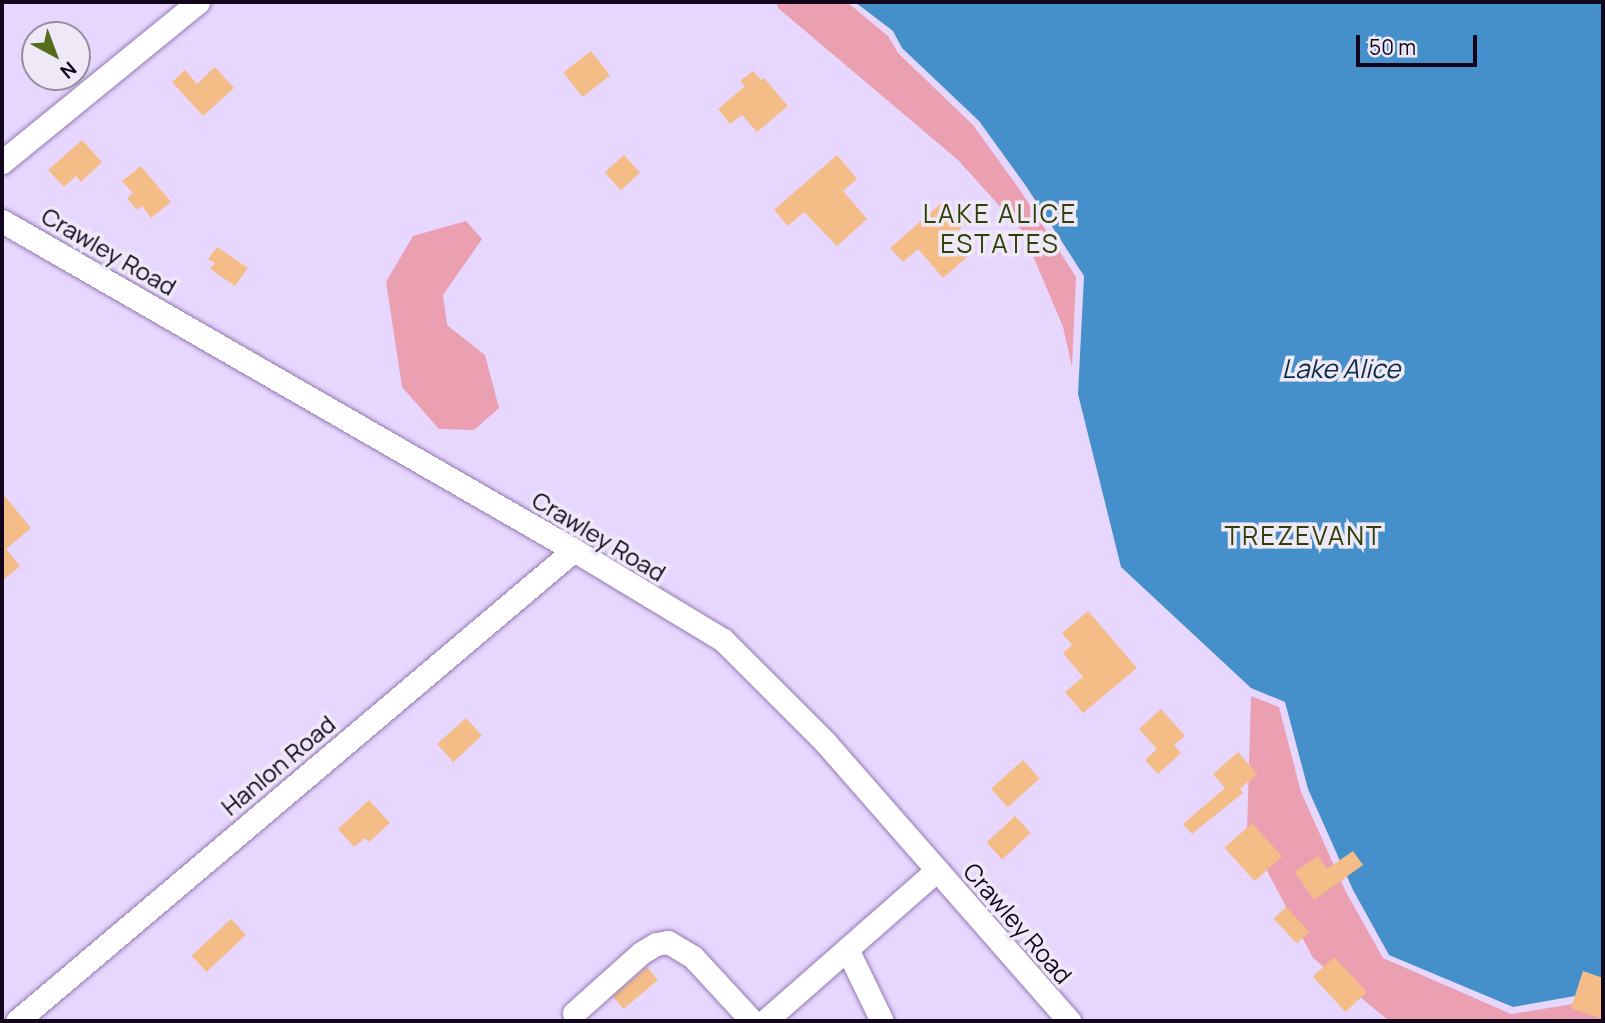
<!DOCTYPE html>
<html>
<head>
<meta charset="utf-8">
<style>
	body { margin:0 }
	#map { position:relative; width:1605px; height:1023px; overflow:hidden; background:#e7d7fe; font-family:Manrope,sans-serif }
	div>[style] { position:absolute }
	.green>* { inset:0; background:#eaa0b0 }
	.water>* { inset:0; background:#4590cb }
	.building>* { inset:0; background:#f4bd88; transform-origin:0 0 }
	.roads { filter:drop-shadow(0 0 2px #9479b4) drop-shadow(0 0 2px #9479b4) }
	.minor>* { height:23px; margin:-11.5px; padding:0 11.5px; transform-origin:11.5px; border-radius:11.5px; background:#fff }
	span { translate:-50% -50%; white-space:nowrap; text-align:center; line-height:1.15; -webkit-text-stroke:7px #efe9f7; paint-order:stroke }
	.street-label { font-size:24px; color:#11061c }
	.neighbourhood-label { font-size:26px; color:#2f3f07; letter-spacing:2px }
	.water-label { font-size:26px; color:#0d2d46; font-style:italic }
	.frame { position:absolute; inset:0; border:4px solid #11061c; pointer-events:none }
	.north { position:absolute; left:21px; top:21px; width:70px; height:70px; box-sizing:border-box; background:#efe9f7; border:2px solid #968e9f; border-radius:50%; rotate:139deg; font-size:19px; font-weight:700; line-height:28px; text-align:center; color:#11061c }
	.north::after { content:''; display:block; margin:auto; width:24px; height:32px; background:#556c1d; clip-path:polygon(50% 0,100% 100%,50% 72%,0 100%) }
	.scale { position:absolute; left:1356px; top:35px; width:121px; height:32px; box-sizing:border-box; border:4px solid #11061c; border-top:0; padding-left:9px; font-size:21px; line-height:24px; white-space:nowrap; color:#11061c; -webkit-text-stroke:5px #efe9f7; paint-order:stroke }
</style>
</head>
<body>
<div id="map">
	<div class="green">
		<div style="clip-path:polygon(776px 2px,847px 2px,888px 36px,898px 53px,973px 125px,1020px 190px,1076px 277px,1072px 367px,1063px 327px,1023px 232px,958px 160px,778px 8px)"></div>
		<div style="clip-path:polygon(466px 221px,482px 239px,443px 295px,447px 325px,485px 355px,499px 408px,474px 430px,439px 429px,402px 387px,386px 282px,413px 236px)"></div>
		<div style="clip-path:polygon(1251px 696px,1279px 707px,1301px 792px,1346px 892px,1383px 958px,1511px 1014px,1603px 999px,1603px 1021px,1389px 1021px,1313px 958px,1247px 833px)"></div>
	</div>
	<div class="water">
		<div style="clip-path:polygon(855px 2px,1603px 2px,1603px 991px,1513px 1007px,1389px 955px,1353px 890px,1308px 789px,1285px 702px,1251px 688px,1121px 567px,1078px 394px,1084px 276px,1026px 186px,979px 121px,902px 48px,893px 31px)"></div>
	</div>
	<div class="building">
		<div style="left:591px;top:51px;width:31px;height:35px;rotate:52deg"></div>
		<div style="clip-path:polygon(215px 67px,234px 88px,203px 116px,172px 82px,185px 70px,197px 84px)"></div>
		<div style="clip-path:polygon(753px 71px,761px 80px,764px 78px,788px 106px,757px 132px,742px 115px,730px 124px,718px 109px,745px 86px,740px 81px)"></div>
		<div style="clip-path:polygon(82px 140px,102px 162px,81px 182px,76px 176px,64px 187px,48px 170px)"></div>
		<div style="left:624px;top:155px;width:24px;height:26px;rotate:48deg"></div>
		<div style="clip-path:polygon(837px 155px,857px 179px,843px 191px,867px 219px,837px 246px,804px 212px,788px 226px,774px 210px)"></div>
		<div style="clip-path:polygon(141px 166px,171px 202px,151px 218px,142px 206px,137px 210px,127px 198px,133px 193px,122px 181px)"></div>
		<div style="clip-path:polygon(945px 200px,966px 224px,957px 231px,974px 251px,943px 278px,918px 249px,903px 262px,890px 248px)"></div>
		<div style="clip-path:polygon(217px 247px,248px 268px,235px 286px,210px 269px,215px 263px,208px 259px)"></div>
		<div style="clip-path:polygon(2px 493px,31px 528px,6px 549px,20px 566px,2px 581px)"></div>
		<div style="clip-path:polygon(1088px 611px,1137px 668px,1083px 713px,1065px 692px,1083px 677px,1063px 653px,1072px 645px,1062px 633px)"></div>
		<div style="clip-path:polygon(1161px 709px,1185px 736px,1174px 745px,1181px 753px,1158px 774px,1145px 760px,1157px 749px,1139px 729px)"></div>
		<div style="left:466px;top:718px;width:24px;height:39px;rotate:48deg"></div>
		<div style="clip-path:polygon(1238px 752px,1257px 774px,1240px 789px,1243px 793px,1192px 834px,1183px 824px,1225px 788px,1213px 774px)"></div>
		<div style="left:1023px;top:760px;width:25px;height:43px;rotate:48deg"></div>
		<div style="clip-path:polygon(369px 800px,390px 823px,369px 842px,365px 838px,354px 847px,338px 829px)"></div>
		<div style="left:1015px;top:816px;width:23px;height:39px;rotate:47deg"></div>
		<div style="left:1252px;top:823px;width:45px;height:37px;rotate:48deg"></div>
		<div style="clip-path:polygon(1353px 851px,1363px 865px,1314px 900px,1295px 872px,1318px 856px,1327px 869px)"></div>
		<div style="left:1286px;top:907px;width:34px;height:17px;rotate:47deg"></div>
		<div style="left:231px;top:919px;width:22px;height:54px;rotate:47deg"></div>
		<div style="left:1334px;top:957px;width:48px;height:29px;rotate:47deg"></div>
		<div style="left:647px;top:967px;width:17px;height:45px;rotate:50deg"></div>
		<div style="clip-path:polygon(1583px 971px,1603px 978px,1603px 1019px,1571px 1008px)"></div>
	</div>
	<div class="roads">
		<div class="minor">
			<div style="left:2px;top:162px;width:253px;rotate:-39.2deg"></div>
			<div style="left:2px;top:221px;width:660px;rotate:29.91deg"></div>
			<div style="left:574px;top:550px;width:174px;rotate:31.1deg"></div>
			<div style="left:723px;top:640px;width:144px;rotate:45deg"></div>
			<div style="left:825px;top:742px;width:371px;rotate:48.8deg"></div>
			<div style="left:847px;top:949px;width:80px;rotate:64.1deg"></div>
			<div style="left:574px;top:1013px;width:90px;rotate:-41.8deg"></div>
			<div style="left:641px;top:953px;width:17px;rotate:-31deg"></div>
			<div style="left:656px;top:944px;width:12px;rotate:-9deg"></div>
			<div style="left:668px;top:942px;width:29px;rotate:31deg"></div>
			<div style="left:693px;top:957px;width:87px;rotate:47.3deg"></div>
			<div style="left:17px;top:1021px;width:729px;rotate:-40.22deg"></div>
			<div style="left:765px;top:1021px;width:229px;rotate:-41.3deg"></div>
		</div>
	</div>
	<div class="street-label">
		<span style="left:109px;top:251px;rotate:30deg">Crawley Road</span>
		<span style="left:599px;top:536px;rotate:31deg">Crawley Road</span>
		<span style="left:278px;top:765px;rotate:-40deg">Hanlon Road</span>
		<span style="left:1018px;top:923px;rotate:49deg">Crawley Road</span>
	</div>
	<div class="neighbourhood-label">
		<span style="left:1000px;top:229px">LAKE ALICE<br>ESTATES</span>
		<span style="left:1304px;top:536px">TREZEVANT</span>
	</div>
	<div class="water-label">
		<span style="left:1341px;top:369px">Lake Alice</span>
	</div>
	<div class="frame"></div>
	<div class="north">N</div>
	<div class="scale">50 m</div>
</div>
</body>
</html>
